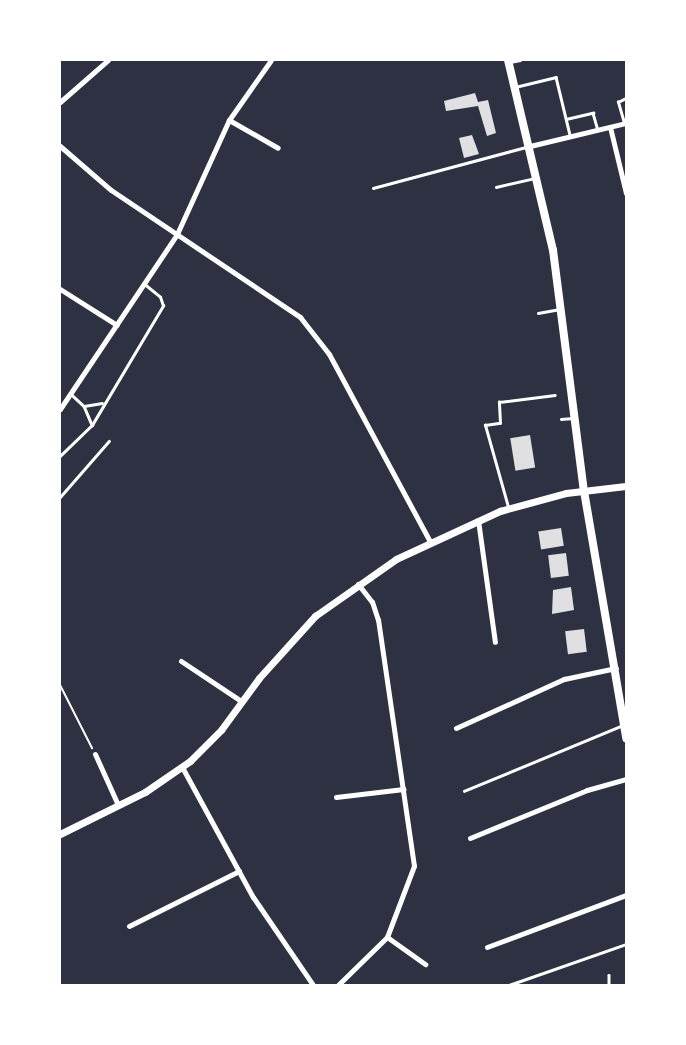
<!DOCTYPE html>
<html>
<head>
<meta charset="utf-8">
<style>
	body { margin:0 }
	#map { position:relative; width:686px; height:1045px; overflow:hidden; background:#2d3142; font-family:"Varela Round",sans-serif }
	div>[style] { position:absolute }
	.building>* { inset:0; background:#e0e0e3; transform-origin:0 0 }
	.path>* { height:2px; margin:-1px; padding:0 1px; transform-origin:1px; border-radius:1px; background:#fff }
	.service>* { height:2.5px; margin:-1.25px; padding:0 1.25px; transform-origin:1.25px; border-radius:1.25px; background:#fff }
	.minor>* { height:5px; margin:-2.5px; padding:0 2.5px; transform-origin:2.5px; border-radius:2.5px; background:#fff }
	.tertiary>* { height:7px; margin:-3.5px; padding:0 3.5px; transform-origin:3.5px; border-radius:3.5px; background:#fff }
	.secondary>* { height:8px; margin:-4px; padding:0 4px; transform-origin:4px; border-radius:4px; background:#fff }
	span { translate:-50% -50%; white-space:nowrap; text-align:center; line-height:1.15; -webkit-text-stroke:5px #fff; paint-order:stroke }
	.frame { position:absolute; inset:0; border:61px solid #fff; pointer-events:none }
</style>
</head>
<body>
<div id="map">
	<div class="building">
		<div style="clip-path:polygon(475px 93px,478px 102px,488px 100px,496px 133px,487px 136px,478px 106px,446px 111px,444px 101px)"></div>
		<div style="clip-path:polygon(472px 135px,479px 154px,464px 158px,459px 138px)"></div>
		<div style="left:530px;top:435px;width:33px;height:20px;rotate:81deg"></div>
		<div style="left:561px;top:528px;width:18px;height:23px;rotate:81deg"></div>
		<div style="left:566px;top:553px;width:23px;height:18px;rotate:83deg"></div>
		<div style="clip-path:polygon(571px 587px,574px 610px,552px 614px,553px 590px)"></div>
		<div style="left:584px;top:629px;width:23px;height:19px;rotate:83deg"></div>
	</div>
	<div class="path">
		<div style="left:60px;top:685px;width:71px;rotate:63.1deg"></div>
	</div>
	<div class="service">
		<div style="left:510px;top:62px;width:10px;rotate:-11deg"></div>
		<div style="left:515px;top:87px;width:42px;rotate:-13.7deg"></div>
		<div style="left:556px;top:77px;width:60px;rotate:76.4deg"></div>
		<div style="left:566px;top:119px;width:28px;rotate:-13deg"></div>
		<div style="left:593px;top:113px;width:18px;rotate:74deg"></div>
		<div style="left:624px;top:123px;width:22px;rotate:-106deg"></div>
		<div style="left:618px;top:102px;width:9px;rotate:-27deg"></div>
		<div style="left:496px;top:187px;width:39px;rotate:-13deg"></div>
		<div style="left:373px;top:188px;width:158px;rotate:-15deg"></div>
		<div style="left:538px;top:313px;width:22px;rotate:-10deg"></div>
		<div style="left:72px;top:395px;width:16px;rotate:43deg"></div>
		<div style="left:84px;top:406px;width:21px;rotate:67deg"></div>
		<div style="left:84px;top:406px;width:18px;rotate:-9deg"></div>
		<div style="left:561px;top:419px;width:12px;rotate:-5deg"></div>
		<div style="left:60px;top:456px;width:45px;rotate:-44.1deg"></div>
		<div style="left:92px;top:425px;width:139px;rotate:-59.2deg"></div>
		<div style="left:163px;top:306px;width:9px;rotate:-108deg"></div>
		<div style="left:160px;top:297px;width:21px;rotate:-141deg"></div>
		<div style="left:60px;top:497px;width:74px;rotate:-48.8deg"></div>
		<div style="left:508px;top:507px;width:85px;rotate:-105.7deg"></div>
		<div style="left:485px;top:425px;width:15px;rotate:-8deg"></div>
		<div style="left:500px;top:423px;width:21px;rotate:-93deg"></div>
		<div style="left:499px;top:402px;width:56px;rotate:-7.1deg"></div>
		<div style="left:464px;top:791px;width:172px;rotate:-22.5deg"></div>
		<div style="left:609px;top:975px;width:10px;rotate:90deg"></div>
		<div style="left:509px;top:985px;width:124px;rotate:-19.3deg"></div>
	</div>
	<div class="minor">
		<div style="left:60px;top:102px;width:64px;rotate:-41.2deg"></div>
		<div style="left:229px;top:120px;width:56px;rotate:29.7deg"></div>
		<div style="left:610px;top:127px;width:68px;rotate:76.4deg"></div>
		<div style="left:60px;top:146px;width:67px;rotate:40.8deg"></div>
		<div style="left:111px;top:190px;width:228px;rotate:33.9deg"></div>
		<div style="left:300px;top:317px;width:47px;rotate:51.9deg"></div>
		<div style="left:329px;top:354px;width:211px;rotate:61.7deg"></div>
		<div style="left:530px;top:146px;width:99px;rotate:-13.5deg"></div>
		<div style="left:60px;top:289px;width:67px;rotate:32.3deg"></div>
		<div style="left:60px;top:409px;width:211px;rotate:-56.2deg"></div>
		<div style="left:177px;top:234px;width:125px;rotate:-65.5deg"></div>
		<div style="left:229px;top:120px;width:73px;rotate:-55deg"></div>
		<div style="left:478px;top:520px;width:123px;rotate:82.1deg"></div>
		<div style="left:181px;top:661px;width:72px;rotate:33.7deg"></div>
		<div style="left:456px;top:728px;width:119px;rotate:-24.4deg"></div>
		<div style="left:564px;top:679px;width:53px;rotate:-11.9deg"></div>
		<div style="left:95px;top:754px;width:56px;rotate:65.7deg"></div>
		<div style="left:182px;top:767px;width:148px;rotate:61.4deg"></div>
		<div style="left:253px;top:897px;width:107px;rotate:55.7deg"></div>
		<div style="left:336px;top:797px;width:68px;rotate:-6.7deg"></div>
		<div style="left:470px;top:838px;width:126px;rotate:-22.3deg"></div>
		<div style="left:587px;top:790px;width:41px;rotate:-15.8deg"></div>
		<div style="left:129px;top:926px;width:123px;rotate:-26.6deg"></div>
		<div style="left:387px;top:937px;width:47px;rotate:35.4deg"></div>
		<div style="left:487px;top:947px;width:148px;rotate:-20.5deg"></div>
		<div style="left:338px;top:985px;width:69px;rotate:-44.4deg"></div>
		<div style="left:387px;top:937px;width:76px;rotate:-69.2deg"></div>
		<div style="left:414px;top:866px;width:249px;rotate:-98.3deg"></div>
		<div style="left:378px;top:620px;width:19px;rotate:-108deg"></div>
		<div style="left:372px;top:602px;width:23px;rotate:-128deg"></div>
	</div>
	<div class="tertiary">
		<div style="left:60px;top:834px;width:95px;rotate:-26.3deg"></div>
		<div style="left:145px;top:792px;width:55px;rotate:-34.6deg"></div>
		<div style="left:190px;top:761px;width:44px;rotate:-45deg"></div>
		<div style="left:221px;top:730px;width:64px;rotate:-53.8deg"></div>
		<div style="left:259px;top:678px;width:84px;rotate:-47.9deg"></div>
		<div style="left:315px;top:616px;width:99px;rotate:-35.1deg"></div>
		<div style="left:396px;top:559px;width:115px;rotate:-24.8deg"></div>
		<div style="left:500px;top:511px;width:68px;rotate:-15.3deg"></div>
		<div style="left:566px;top:493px;width:60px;rotate:-6.7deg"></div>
	</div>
	<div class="secondary">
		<div style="left:508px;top:60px;width:195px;rotate:76.7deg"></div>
		<div style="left:553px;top:250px;width:243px;rotate:82.7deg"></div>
		<div style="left:584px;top:491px;width:251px;rotate:80.3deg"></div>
	</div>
	<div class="frame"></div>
</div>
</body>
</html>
